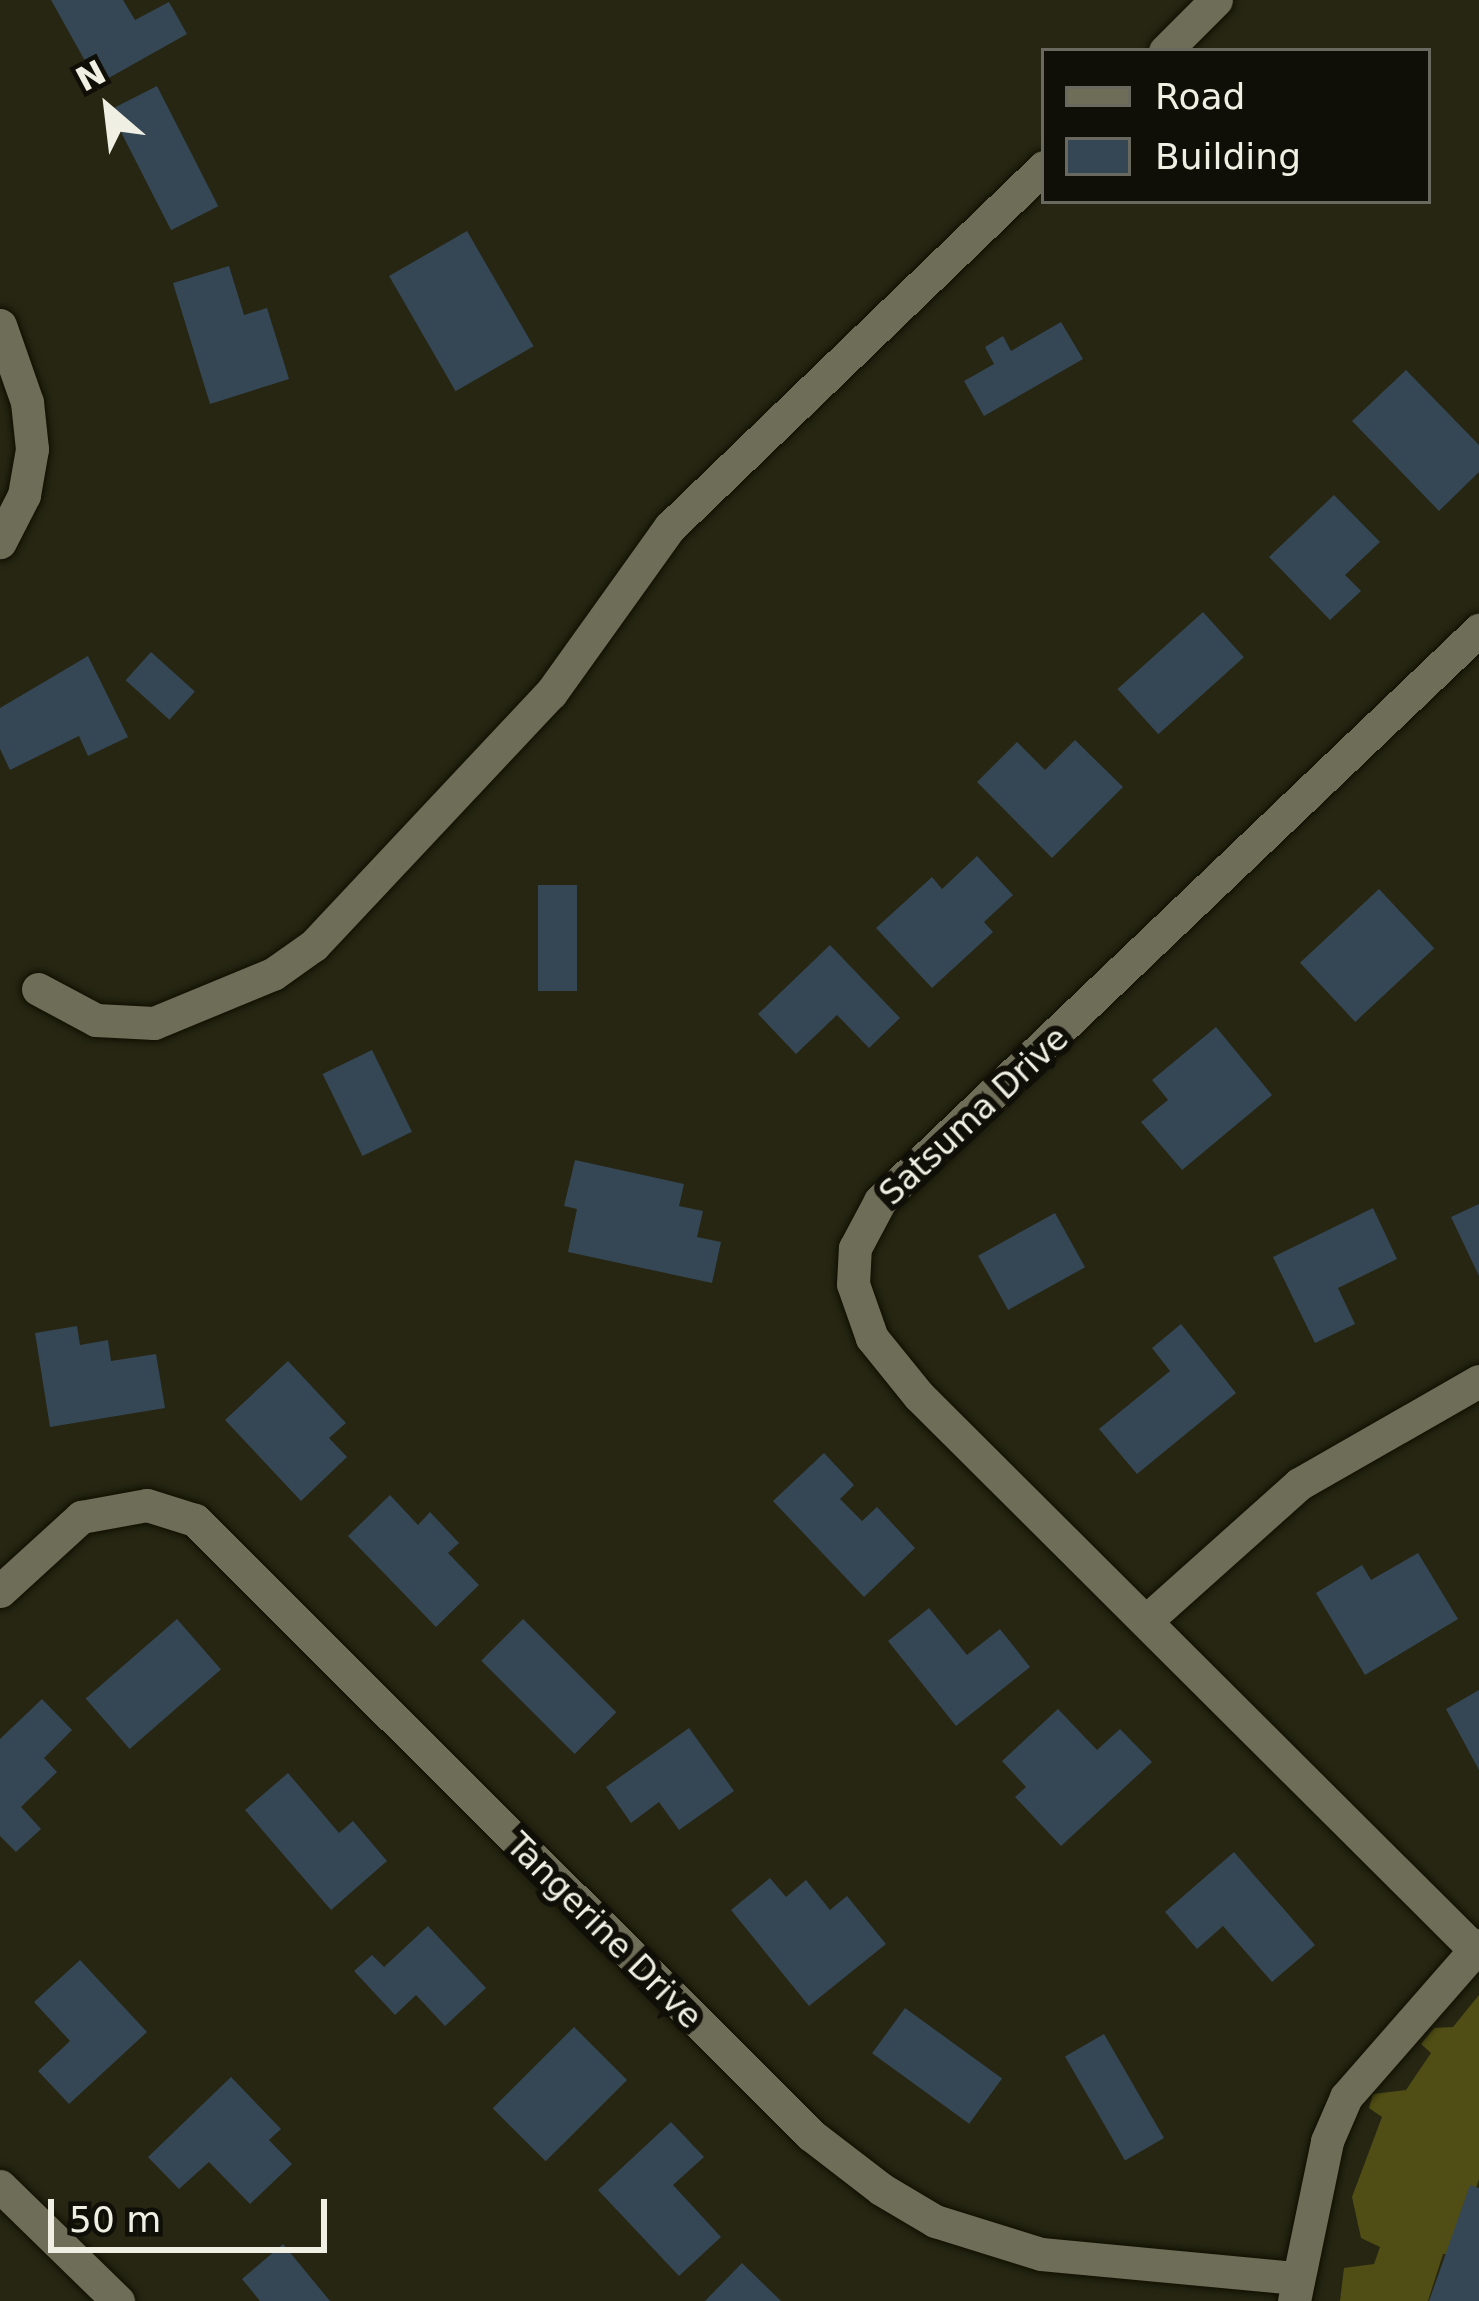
<!DOCTYPE html>
<html>
<head>
<meta charset="utf-8">
<style>
	body { margin:0 }
	#map { position:relative; width:1479px; height:2301px; overflow:hidden; background:#262613; font-family:"DejaVu Sans",sans-serif }
	div>[style] { position:absolute }
	.forest>* { inset:0; background:#504e14 }
	.building>* { inset:0; background:#354654; transform-origin:0 0 }
	.roads { filter:drop-shadow(0 0 3px #100f01) drop-shadow(0 0 3px #100f01) }
	.minor>* { height:33px; margin:-16.5px; padding:0 16.5px; transform-origin:16.5px; border-radius:16.5px; background:#6d6d58 }
	span { translate:-50% -50%; white-space:nowrap; text-align:center; line-height:1.15; -webkit-text-stroke:12px #0f0f07; paint-order:stroke }
	.street-label { font-size:33px; color:#efefe3 }
	.legend { position:absolute; left:1041px; top:48px; width:390px; height:156px; box-sizing:border-box; background:#0f0f07; border:3px solid #69695f; margin:0; padding:15px 21px; list-style:none; font-size:36px; color:#efefe3 }
	.legend li { display:flex; align-items:center; gap:24px; height:60px }
	.legend b { width:60px; border:3px solid #69695f }
	.north { position:absolute; left:48px; top:48px; width:120px; height:120px; -webkit-text-stroke:9px #0f0f07; paint-order:stroke; rotate:332deg; font-size:33px; font-weight:700; line-height:48px; text-align:center; color:#efefe3 }
	.north::after { content:''; display:block; margin:auto; width:42px; height:54px; background:#efefe3; clip-path:polygon(50% 0,100% 100%,50% 72%,0 100%) }
	.scale { position:absolute; left:48px; top:2199px; width:279px; height:54px; box-sizing:border-box; border:6px solid #efefe3; border-top:0; padding-left:15px; font-size:36px; line-height:42px; white-space:nowrap; color:#efefe3; -webkit-text-stroke:9px #0f0f07; paint-order:stroke }
</style>
</head>
<body>
<div id="map">
	<div class="forest">
		<div style="clip-path:polygon(1479px 1995px,1479px 2179px,1455px 2254px,1443px 2254px,1428px 2301px,1340px 2301px,1344px 2268px,1374px 2264px,1380px 2247px,1361px 2238px,1352px 2197px,1382px 2117px,1369px 2108px,1373px 2094px,1406px 2090px,1431px 2053px,1421px 2044px,1434px 2028px,1453px 2027px)"></div>
	</div>
	<div class="building">
		<div style="clip-path:polygon(51px 0,123px 0,135px 20px,169px 2px,187px 34px,98px 84px)"></div>
		<div style="left:157px;top:86px;width:135px;height:53px;rotate:63deg"></div>
		<div style="left:467px;top:231px;width:133px;height:90px;rotate:60deg"></div>
		<div style="clip-path:polygon(229px 266px,244px 315px,267px 308px,289px 379px,210px 404px,173px 283px)"></div>
		<div style="clip-path:polygon(1061px 322px,1083px 359px,984px 416px,964px 381px,994px 364px,985px 347px,1003px 336px,1011px 351px)"></div>
		<div style="clip-path:polygon(1406px 370px,1479px 445px,1479px 472px,1439px 511px,1352px 421px)"></div>
		<div style="clip-path:polygon(1334px 495px,1380px 542px,1345px 575px,1361px 591px,1330px 620px,1269px 557px)"></div>
		<div style="left:1203px;top:612px;width:61px;height:115px;rotate:48deg"></div>
		<div style="left:151px;top:652px;width:59px;height:38px;rotate:42deg"></div>
		<div style="clip-path:polygon(88px 656px,128px 737px,88px 756px,79px 736px,10px 770px,0 749px,0 708px)"></div>
		<div style="clip-path:polygon(1075px 740px,1123px 787px,1052px 858px,977px 782px,1017px 742px,1045px 770px)"></div>
		<div style="clip-path:polygon(977px 856px,1013px 895px,984px 922px,993px 932px,932px 988px,876px 928px,932px 877px,942px 889px)"></div>
		<div style="left:538px;top:885px;width:39px;height:106px"></div>
		<div style="left:1379px;top:889px;width:81px;height:108px;rotate:47deg"></div>
		<div style="clip-path:polygon(830px 945px,900px 1018px,869px 1048px,837px 1015px,796px 1054px,758px 1014px)"></div>
		<div style="clip-path:polygon(1216px 1027px,1272px 1095px,1182px 1170px,1141px 1122px,1168px 1100px,1152px 1080px)"></div>
		<div style="left:372px;top:1050px;width:91px;height:55px;rotate:64deg"></div>
		<div style="clip-path:polygon(575px 1160px,684px 1184px,679px 1206px,703px 1211px,697px 1237px,721px 1242px,712px 1283px,568px 1252px,577px 1209px,564px 1206px)"></div>
		<div style="clip-path:polygon(1479px 1204px,1479px 1276px,1451px 1217px)"></div>
		<div style="clip-path:polygon(1373px 1208px,1397px 1259px,1338px 1288px,1355px 1324px,1315px 1343px,1273px 1257px)"></div>
		<div style="left:1055px;top:1213px;width:62px;height:88px;rotate:61deg"></div>
		<div style="clip-path:polygon(1181px 1324px,1236px 1393px,1137px 1474px,1099px 1429px,1170px 1371px,1152px 1348px)"></div>
		<div style="clip-path:polygon(77px 1326px,80px 1345px,108px 1340px,111px 1361px,156px 1354px,165px 1408px,50px 1427px,35px 1333px)"></div>
		<div style="clip-path:polygon(288px 1361px,346px 1423px,329px 1438px,347px 1457px,301px 1501px,225px 1420px)"></div>
		<div style="clip-path:polygon(824px 1453px,854px 1485px,840px 1499px,862px 1521px,877px 1507px,915px 1548px,864px 1597px,773px 1501px)"></div>
		<div style="clip-path:polygon(390px 1495px,418px 1525px,430px 1512px,459px 1543px,448px 1553px,479px 1585px,436px 1627px,348px 1536px)"></div>
		<div style="clip-path:polygon(1418px 1553px,1458px 1619px,1365px 1675px,1316px 1593px,1362px 1565px,1371px 1580px)"></div>
		<div style="clip-path:polygon(929px 1608px,967px 1655px,1000px 1629px,1030px 1667px,956px 1726px,888px 1641px)"></div>
		<div style="left:177px;top:1619px;width:67px;height:121px;rotate:49deg"></div>
		<div style="left:523px;top:1619px;width:132px;height:59px;rotate:45deg"></div>
		<div style="clip-path:polygon(1479px 1690px,1479px 1770px,1446px 1709px)"></div>
		<div style="clip-path:polygon(42px 1699px,72px 1730px,44px 1758px,57px 1772px,21px 1807px,41px 1829px,16px 1852px,0 1836px,0 1739px)"></div>
		<div style="clip-path:polygon(1058px 1709px,1097px 1750px,1120px 1729px,1152px 1762px,1061px 1846px,1015px 1797px,1026px 1787px,1002px 1761px)"></div>
		<div style="clip-path:polygon(689px 1728px,734px 1791px,679px 1830px,659px 1802px,631px 1823px,606px 1787px)"></div>
		<div style="clip-path:polygon(288px 1773px,339px 1833px,353px 1821px,387px 1861px,331px 1910px,245px 1810px)"></div>
		<div style="clip-path:polygon(1234px 1852px,1315px 1945px,1272px 1982px,1223px 1926px,1197px 1949px,1165px 1912px)"></div>
		<div style="clip-path:polygon(770px 1878px,786px 1897px,806px 1880px,830px 1910px,847px 1896px,886px 1944px,809px 2006px,731px 1910px)"></div>
		<div style="clip-path:polygon(428px 1926px,486px 1988px,445px 2026px,416px 1995px,395px 2015px,354px 1971px,372px 1955px,384px 1967px)"></div>
		<div style="clip-path:polygon(80px 1960px,147px 2032px,69px 2104px,38px 2071px,70px 2041px,34px 2002px)"></div>
		<div style="left:905px;top:2008px;width:120px;height:56px;rotate:36deg"></div>
		<div style="left:574px;top:2027px;width:75px;height:115px;rotate:45deg"></div>
		<div style="left:1104px;top:2034px;width:120px;height:45px;rotate:60deg"></div>
		<div style="clip-path:polygon(231px 2077px,281px 2129px,269px 2140px,292px 2164px,250px 2204px,209px 2162px,179px 2189px,148px 2157px)"></div>
		<div style="clip-path:polygon(671px 2122px,704px 2157px,673px 2185px,721px 2237px,679px 2276px,598px 2190px)"></div>
		<div style="clip-path:polygon(1470px 2185px,1479px 2188px,1479px 2301px,1429px 2301px)"></div>
		<div style="clip-path:polygon(283px 2244px,330px 2301px,260px 2301px,242px 2279px)"></div>
		<div style="clip-path:polygon(742px 2263px,781px 2301px,705px 2301px)"></div>
	</div>
	<div class="roads">
		<div class="minor">
			<div style="left:1165px;top:51px;width:72px;rotate:-45deg"></div>
			<div style="left:0;top:325px;width:82px;rotate:70.7deg"></div>
			<div style="left:27px;top:402px;width:47px;rotate:83.9deg"></div>
			<div style="left:32px;top:449px;width:47px;rotate:99.9deg"></div>
			<div style="left:24px;top:495px;width:53px;rotate:117.1deg"></div>
			<div style="left:38px;top:989px;width:66px;rotate:28.1deg"></div>
			<div style="left:96px;top:1020px;width:58px;rotate:3deg"></div>
			<div style="left:154px;top:1023px;width:129px;rotate:-22.4deg"></div>
			<div style="left:273px;top:974px;width:50px;rotate:-35.3deg"></div>
			<div style="left:314px;top:945px;width:346px;rotate:-46.8deg"></div>
			<div style="left:551px;top:693px;width:204px;rotate:-54.4deg"></div>
			<div style="left:670px;top:527px;width:519px;rotate:-43.91deg"></div>
			<div style="left:0;top:1591px;width:110px;rotate:-42.4deg"></div>
			<div style="left:81px;top:1517px;width:67px;rotate:-10.3deg"></div>
			<div style="left:147px;top:1505px;width:50px;rotate:17.4deg"></div>
			<div style="left:195px;top:1520px;width:870px;rotate:44.95deg"></div>
			<div style="left:811px;top:2135px;width:88px;rotate:37.6deg"></div>
			<div style="left:881px;top:2189px;width:63px;rotate:30.7deg"></div>
			<div style="left:935px;top:2221px;width:111px;rotate:17.3deg"></div>
			<div style="left:1041px;top:2254px;width:257px;rotate:5.4deg"></div>
			<div style="left:1147px;top:1620px;width:204px;rotate:-41.8deg"></div>
			<div style="left:1299px;top:1484px;width:207px;rotate:-29.8deg"></div>
			<div style="left:1474px;top:1949px;width:783px;rotate:-135.1deg"></div>
			<div style="left:919px;top:1396px;width:75px;rotate:-129deg"></div>
			<div style="left:872px;top:1338px;width:57px;rotate:-109.4deg"></div>
			<div style="left:853px;top:1284px;width:36px;rotate:-87deg"></div>
			<div style="left:855px;top:1248px;width:53px;rotate:-62deg"></div>
			<div style="left:880px;top:1201px;width:828px;rotate:-43.63deg"></div>
			<div style="left:0;top:2186px;width:165px;rotate:44.3deg"></div>
			<div style="left:1294px;top:2301px;width:163px;rotate:-78.3deg"></div>
			<div style="left:1327px;top:2141px;width:48px;rotate:-66.6deg"></div>
			<div style="left:1346px;top:2097px;width:202px;rotate:-48.8deg"></div>
		</div>
	</div>
	<div class="street-label">
		<span style="left:974px;top:1116px;rotate:-43deg">Satsuma Drive</span>
		<span style="left:604px;top:1931px;rotate:45deg">Tangerine Drive</span>
	</div>
	<ul class="legend">
	<li><b style="height:15px;background:#6d6d58"></b>Road</li>
	<li><b style="height:33px;background:#354654"></b>Building</li>
	</ul>
	<div class="north">N</div>
	<div class="scale">50 m</div>
</div>
</body>
</html>
